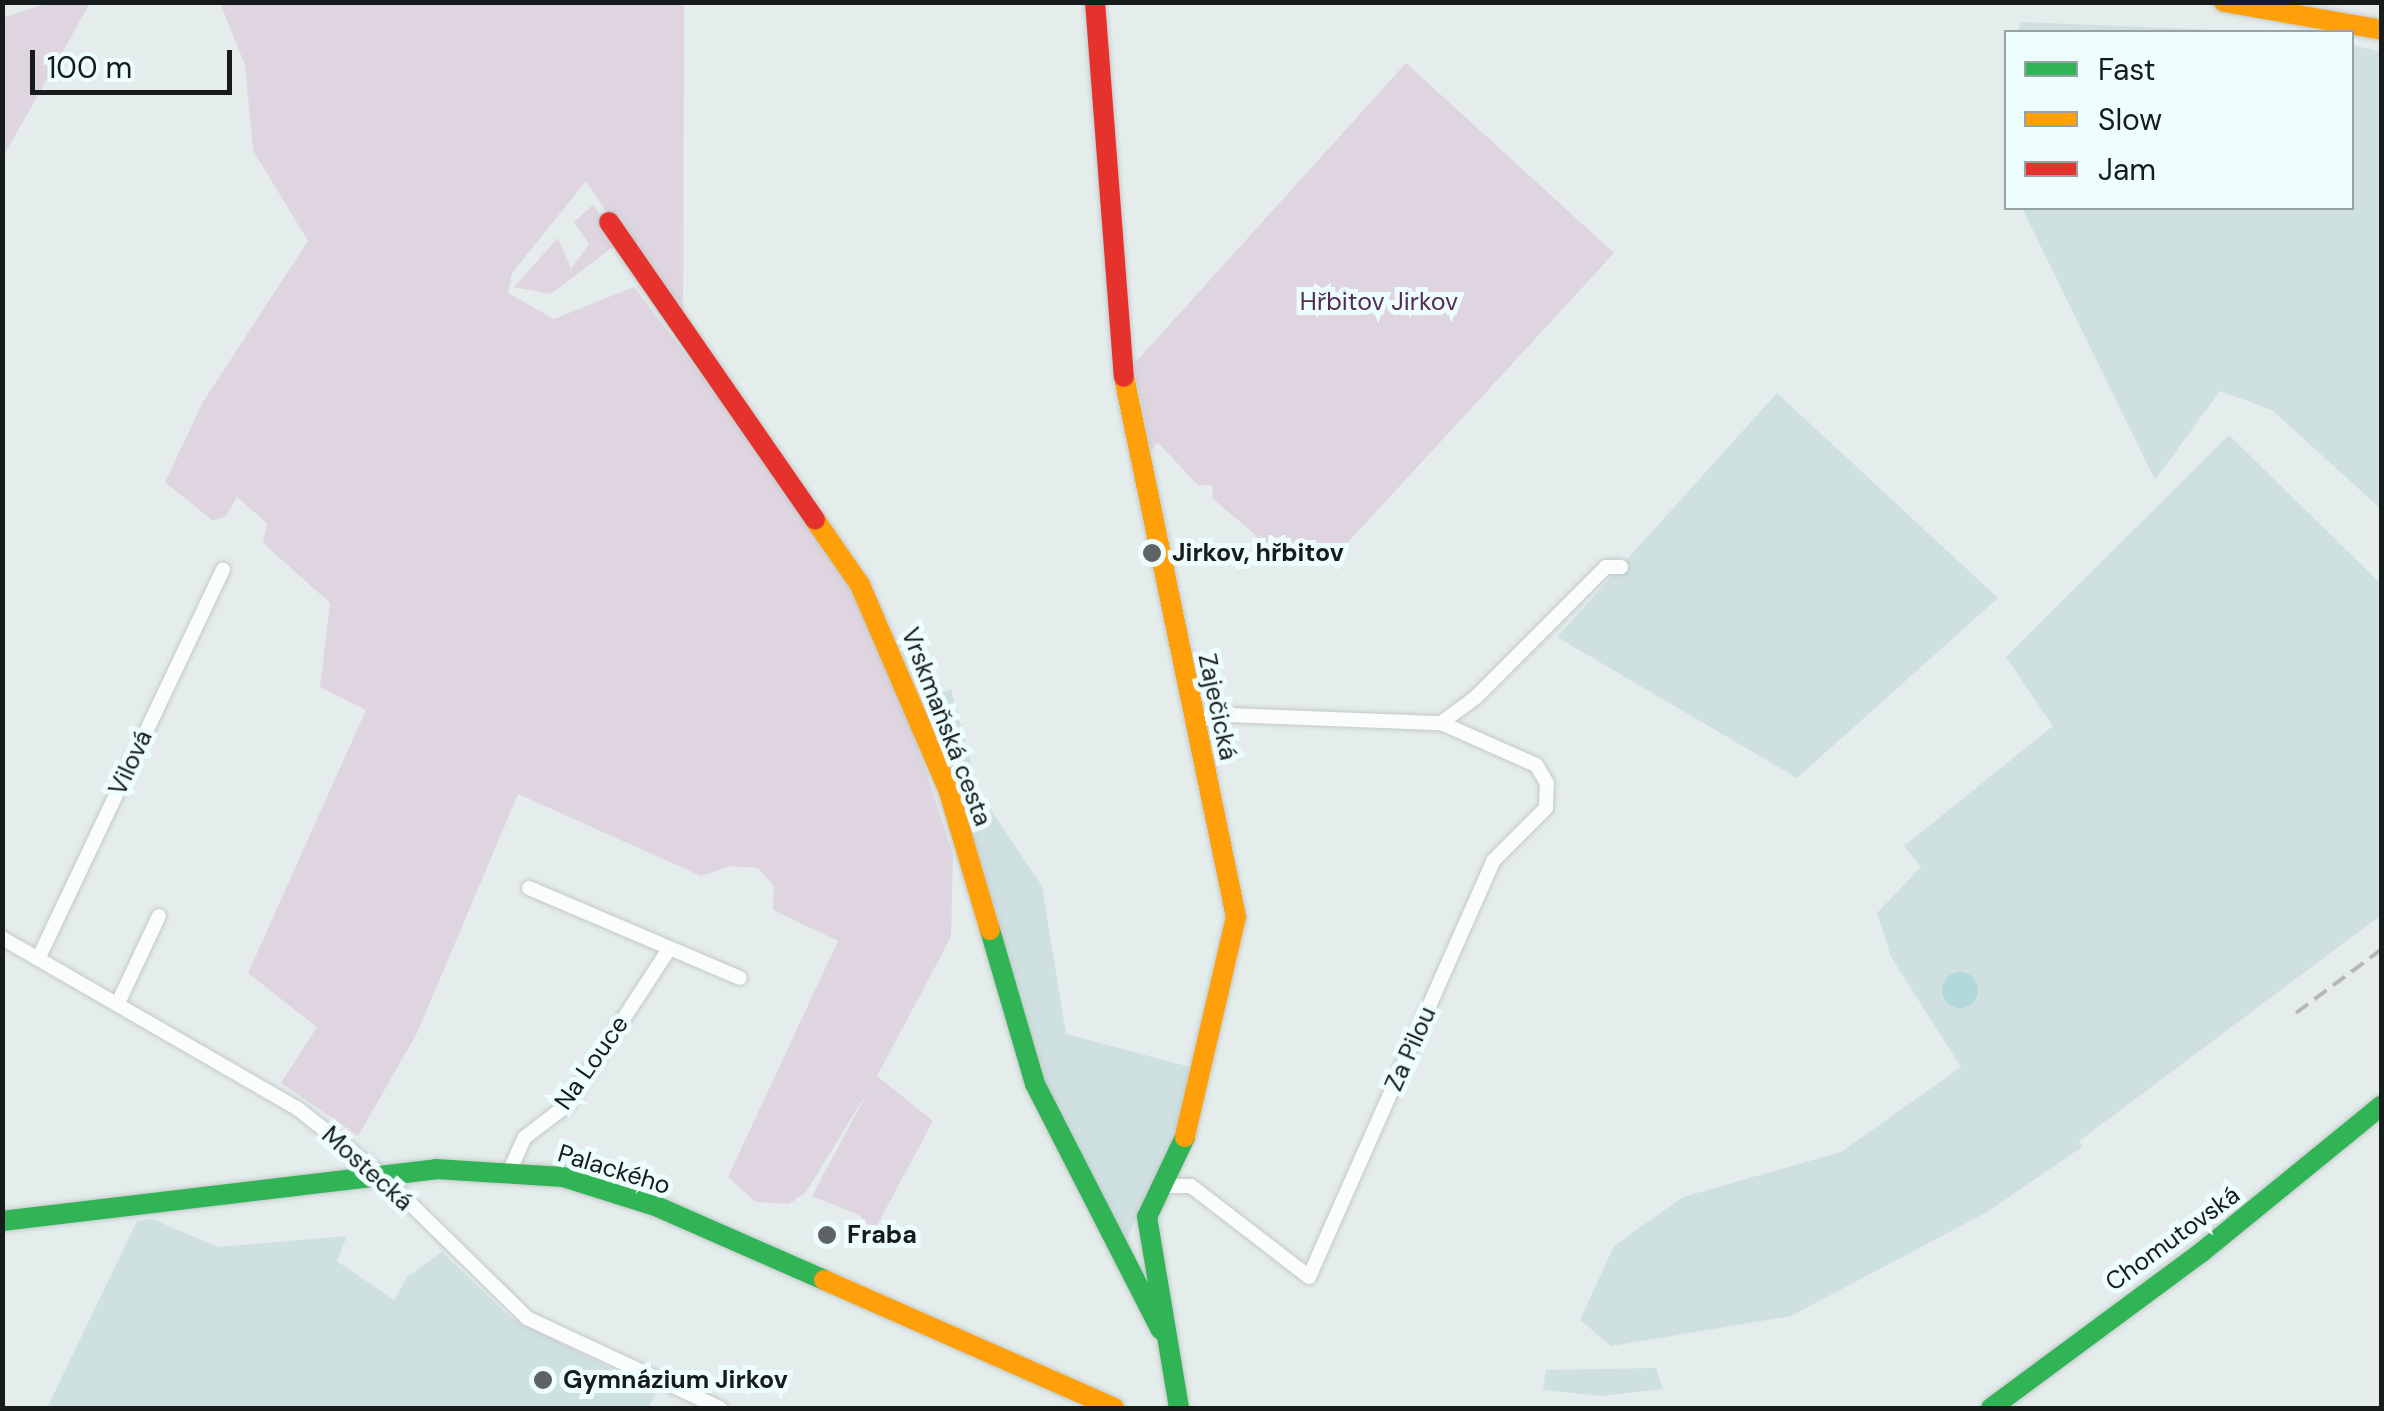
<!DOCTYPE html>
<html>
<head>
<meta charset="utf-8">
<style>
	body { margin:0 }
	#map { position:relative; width:2384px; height:1411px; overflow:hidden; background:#e4ecec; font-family:"DM Sans",sans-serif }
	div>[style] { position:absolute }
	.built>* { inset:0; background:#cfe0e1 }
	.green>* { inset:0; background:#ded5e0 }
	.water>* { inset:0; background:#b2d8da }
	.round { border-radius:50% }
	.roads { filter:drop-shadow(0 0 2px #c3c9c9) drop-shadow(0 0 2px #c3c9c9) }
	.street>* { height:14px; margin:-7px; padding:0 7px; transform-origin:7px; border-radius:7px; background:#fbfcfc }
	.fast>* { height:20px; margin:-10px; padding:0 10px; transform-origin:10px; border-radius:10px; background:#30b455 }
	.slow>* { height:20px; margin:-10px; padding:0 10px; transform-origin:10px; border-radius:10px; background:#ff9f0a }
	.jam>* { height:20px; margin:-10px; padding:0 10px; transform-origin:10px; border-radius:10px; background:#e5322d }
	.rail>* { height:4px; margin-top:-2px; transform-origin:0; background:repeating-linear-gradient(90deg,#b6b8b8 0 15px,transparent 0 23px) }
	.dots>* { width:28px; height:28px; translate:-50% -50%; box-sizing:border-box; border:5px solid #edfcfd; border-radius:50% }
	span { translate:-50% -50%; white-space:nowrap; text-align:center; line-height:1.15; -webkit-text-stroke:10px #edfcfd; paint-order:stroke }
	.park-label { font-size:25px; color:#542b52 }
	.poi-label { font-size:25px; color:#161b1b; font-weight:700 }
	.left { translate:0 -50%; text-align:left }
	.street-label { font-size:25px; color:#161b1b }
	.frame { position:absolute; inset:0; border:5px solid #161b1b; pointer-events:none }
	.legend { position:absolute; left:2004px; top:30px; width:350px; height:180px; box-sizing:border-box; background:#edfcfd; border:2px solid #97a2a3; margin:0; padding:12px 18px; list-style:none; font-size:30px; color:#161b1b }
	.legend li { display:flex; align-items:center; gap:20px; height:50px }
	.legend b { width:50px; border:2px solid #97a2a3 }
	.scale { position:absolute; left:30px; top:50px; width:202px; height:45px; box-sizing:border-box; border:5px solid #161b1b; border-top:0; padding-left:12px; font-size:30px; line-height:35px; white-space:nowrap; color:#161b1b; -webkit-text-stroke:8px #edfcfd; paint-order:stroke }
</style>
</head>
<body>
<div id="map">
	<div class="built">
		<div style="clip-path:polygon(2021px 22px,2269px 32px,2018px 32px)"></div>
		<div style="clip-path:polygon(2352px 45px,2381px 52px,2381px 509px,2272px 410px,2220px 391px,2155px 480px,2022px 208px,2352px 208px)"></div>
		<div style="clip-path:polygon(1777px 393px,1998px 598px,1797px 778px,1557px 637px)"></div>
		<div style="clip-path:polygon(2229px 435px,2381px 584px,2381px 915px,2079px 1141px,2082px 1147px,1987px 1212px,1791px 1316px,1611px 1346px,1580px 1320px,1614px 1246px,1683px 1197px,1841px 1152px,1961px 1067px,1891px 957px,1877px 913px,1921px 867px,1904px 846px,2053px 726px,2006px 657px)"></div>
		<div style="clip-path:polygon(951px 689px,979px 792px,1042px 886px,1066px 1034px,1194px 1068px,1177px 1134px,1124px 1245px,1055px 1116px,921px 702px)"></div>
		<div style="clip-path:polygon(152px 1219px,218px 1247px,347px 1236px,337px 1261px,394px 1300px,408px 1276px,442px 1252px,510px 1317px,657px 1392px,648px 1408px,47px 1408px,137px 1221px)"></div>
		<div style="clip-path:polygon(1656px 1368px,1663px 1389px,1601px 1396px,1543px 1390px,1546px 1370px)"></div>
	</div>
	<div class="green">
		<div style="clip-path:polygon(47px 3px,90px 3px,3px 157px,3px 18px)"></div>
		<div style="clip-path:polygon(220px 3px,684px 3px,683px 327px,586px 181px,512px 273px,508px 293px,554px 319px,634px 287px,759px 451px,862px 601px,899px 688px,953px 855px,951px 937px,877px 1076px,933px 1121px,874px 1231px,859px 1215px,812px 1196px,871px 1086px,806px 1192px,789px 1204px,756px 1202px,728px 1177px,838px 941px,773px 910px,774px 886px,758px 868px,731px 866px,701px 876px,518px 794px,417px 1033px,358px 1136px,281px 1083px,317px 1027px,248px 973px,366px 710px,320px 687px,330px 603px,263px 543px,267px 523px,237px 497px,226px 516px,213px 521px,165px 482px,203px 402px,308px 241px,253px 150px,245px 65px)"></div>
		<div style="clip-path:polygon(1406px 63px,1614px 253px,1340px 551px,1251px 543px,1257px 536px,1213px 499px,1212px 485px,1198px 485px,1158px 443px,1151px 450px,1133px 365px)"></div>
		<div style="clip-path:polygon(593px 205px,618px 243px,551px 294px,514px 287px,558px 238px,571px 269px,589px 244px,574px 222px)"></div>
	</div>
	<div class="water">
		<div class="round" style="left:1942px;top:972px;width:36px;height:36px"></div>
	</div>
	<div class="roads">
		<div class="street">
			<div style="left:1195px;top:720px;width:33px;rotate:-9deg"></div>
			<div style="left:1228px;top:715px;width:213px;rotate:2.2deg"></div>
			<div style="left:1441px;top:723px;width:44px;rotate:-36.6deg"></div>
			<div style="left:1476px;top:697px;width:184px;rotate:-45deg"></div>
			<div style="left:1606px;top:567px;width:15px"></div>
			<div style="left:529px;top:888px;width:229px;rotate:23.1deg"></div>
			<div style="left:2px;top:938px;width:340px;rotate:30deg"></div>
			<div style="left:297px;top:1108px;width:105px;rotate:38.4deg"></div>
			<div style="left:379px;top:1173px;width:207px;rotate:44.4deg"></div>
			<div style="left:527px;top:1318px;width:213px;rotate:25deg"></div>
			<div style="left:39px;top:957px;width:429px;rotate:-64.6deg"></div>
			<div style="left:118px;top:1003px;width:96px;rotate:-64.8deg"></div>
			<div style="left:510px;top:1170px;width:35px;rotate:-66deg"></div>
			<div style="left:524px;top:1138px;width:54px;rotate:-37.5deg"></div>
			<div style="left:567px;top:1105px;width:186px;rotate:-56.8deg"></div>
			<div style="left:1159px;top:1186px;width:32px"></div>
			<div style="left:1191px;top:1186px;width:149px;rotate:37.6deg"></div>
			<div style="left:1309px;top:1277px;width:455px;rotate:-66.1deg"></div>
			<div style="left:1493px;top:861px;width:75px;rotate:-45deg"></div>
			<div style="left:1546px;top:808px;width:25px;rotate:-88deg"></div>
			<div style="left:1547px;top:783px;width:21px;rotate:-121deg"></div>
			<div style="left:1536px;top:765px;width:104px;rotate:-156.1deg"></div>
		</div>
		<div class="fast">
			<div style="left:990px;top:930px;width:160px;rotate:73.7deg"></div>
			<div style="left:1035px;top:1084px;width:276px;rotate:62.9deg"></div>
			<div style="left:2px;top:1221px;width:437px;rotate:-6.8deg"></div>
			<div style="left:436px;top:1169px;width:127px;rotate:3.6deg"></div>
			<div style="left:563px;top:1177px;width:100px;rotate:17.5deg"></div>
			<div style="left:658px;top:1207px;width:181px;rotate:23.7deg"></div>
			<div style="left:1179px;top:1408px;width:194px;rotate:-99.5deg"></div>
			<div style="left:1147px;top:1217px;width:89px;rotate:-64.6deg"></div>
			<div style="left:1991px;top:1408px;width:262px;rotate:-36.5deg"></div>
			<div style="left:2202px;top:1252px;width:232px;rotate:-39.2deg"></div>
		</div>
		<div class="slow">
			<div style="left:2224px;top:2px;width:160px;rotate:10deg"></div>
			<div style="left:1124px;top:377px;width:551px;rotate:78.28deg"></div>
			<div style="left:1236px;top:917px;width:226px;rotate:103.1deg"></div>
			<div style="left:815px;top:520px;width:79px;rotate:55.3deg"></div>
			<div style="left:860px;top:585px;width:225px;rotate:66.7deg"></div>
			<div style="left:949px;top:792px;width:144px;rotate:73.5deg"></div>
			<div style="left:824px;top:1280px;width:317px;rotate:23.8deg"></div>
		</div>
		<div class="jam">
			<div style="left:1095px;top:2px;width:376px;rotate:85.6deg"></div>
			<div style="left:609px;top:222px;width:362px;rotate:55.3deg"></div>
		</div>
	</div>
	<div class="rail">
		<div style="left:2296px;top:1013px;width:107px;rotate:-36.7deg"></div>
	</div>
	<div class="dots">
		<div style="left:1152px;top:553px;background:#5e6464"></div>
		<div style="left:827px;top:1235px;background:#5e6464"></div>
		<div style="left:543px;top:1380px;background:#5e6464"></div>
	</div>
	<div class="park-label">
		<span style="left:1379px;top:302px">Hřbitov Jirkov</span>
	</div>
	<div class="poi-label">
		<span class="left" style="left:1172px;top:553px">Jirkov, hřbitov</span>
		<span class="left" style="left:847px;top:1235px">Fraba</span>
		<span class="left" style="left:563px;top:1380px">Gymnázium Jirkov</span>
	</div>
	<div class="street-label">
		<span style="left:1217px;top:707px;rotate:78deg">Zaječická</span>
		<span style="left:946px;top:727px;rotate:69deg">Vrskmaňská cesta</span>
		<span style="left:131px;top:763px;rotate:-65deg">Vilová</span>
		<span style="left:1411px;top:1049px;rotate:-66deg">Za Pilou</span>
		<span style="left:592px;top:1063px;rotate:-55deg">Na Louce</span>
		<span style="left:367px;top:1169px;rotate:42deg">Mostecká</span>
		<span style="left:614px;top:1170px;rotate:17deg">Palackého</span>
		<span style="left:2173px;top:1239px;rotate:-36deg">Chomutovská</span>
	</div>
	<div class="frame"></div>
	<ul class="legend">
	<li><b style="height:12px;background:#30b455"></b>Fast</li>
	<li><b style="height:12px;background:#ff9f0a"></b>Slow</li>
	<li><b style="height:12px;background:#e5322d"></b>Jam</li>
	</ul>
	<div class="scale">100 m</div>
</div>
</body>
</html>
